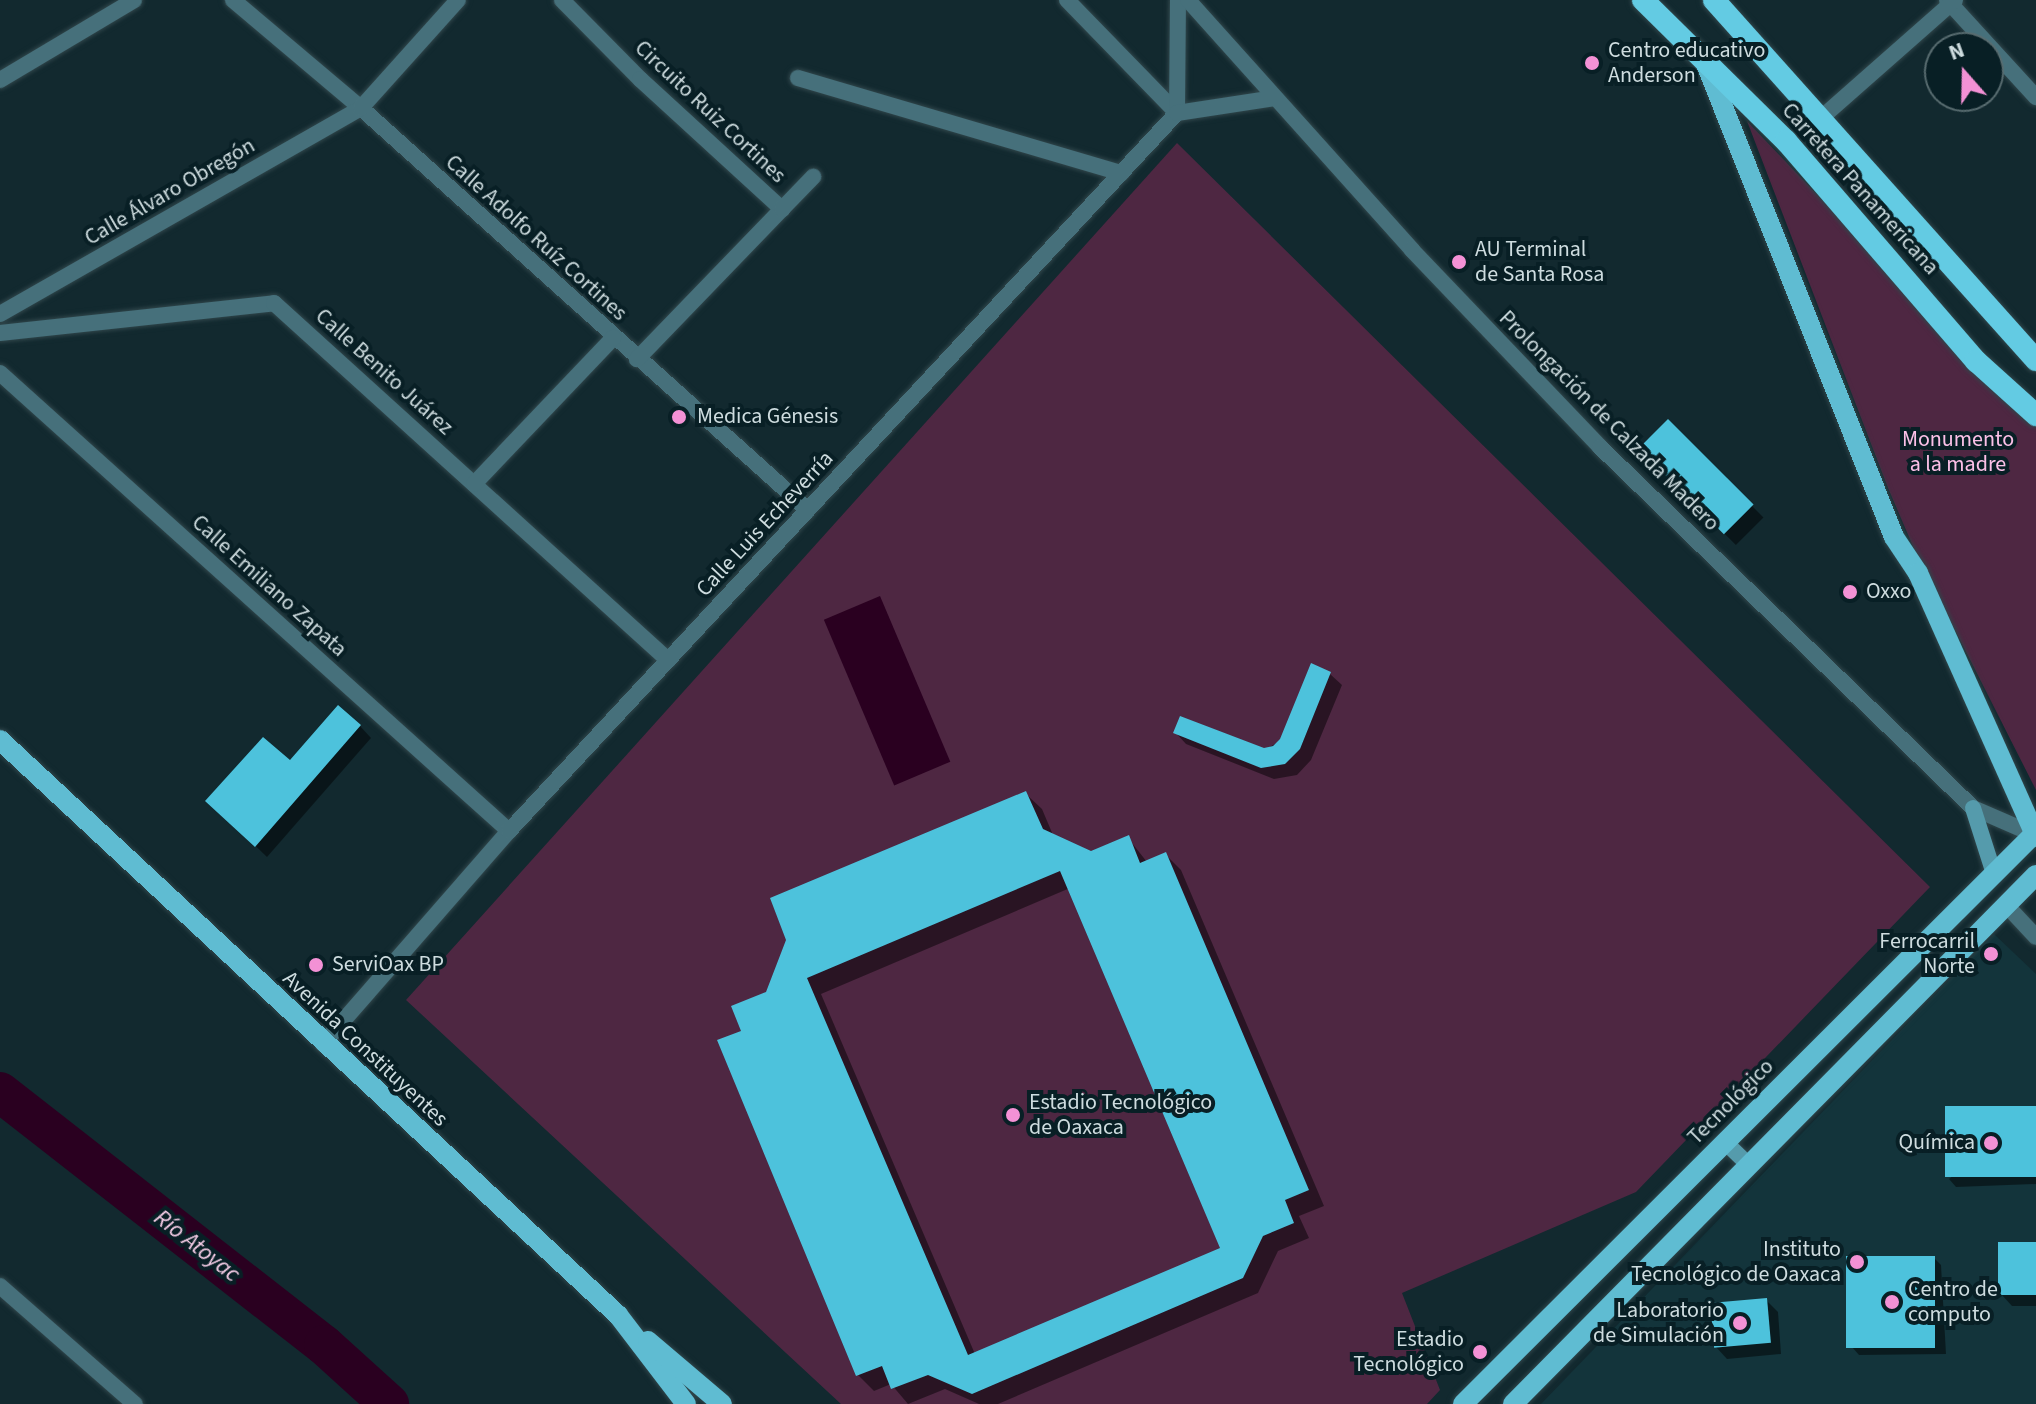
<!DOCTYPE html>
<html>
<head>
<meta charset="utf-8">
<style>
	body { margin:0 }
	#map { position:relative; width:2036px; height:1404px; overflow:hidden; background:#12292f; font-family:"Source Sans 3",sans-serif }
	div>[style] { position:absolute }
	.built>* { inset:0; background:#13343b }
	.green>* { inset:0; background:#4e2742 }
	.water>* { inset:0; background:#2a0020; transform-origin:0 0 }
	.shadow>* { inset:0; background:#0007; transform-origin:0 0 }
	.river>* { height:40px; margin:-20px; padding:0 20px; transform-origin:20px; border-radius:20px; background:#2a0020 }
	.building>* { inset:0; background:#4dc2dc; transform-origin:0 0 }
	.roads { filter:drop-shadow(0 0 2px #30464b) drop-shadow(0 0 2px #30464b) }
	.minor>* { height:16px; margin:-8px; padding:0 8px; transform-origin:8px; border-radius:8px; background:#46707b }
	.tertiary>* { height:16px; margin:-8px; padding:0 8px; transform-origin:8px; border-radius:8px; background:#46707b }
	.secondary>* { height:16px; margin:-8px; padding:0 8px; transform-origin:8px; border-radius:8px; background:#559bac }
	.primary>* { height:20px; margin:-10px; padding:0 10px; transform-origin:10px; border-radius:10px; background:#5fbcd2 }
	.trunk>* { height:22px; margin:-11px; padding:0 11px; transform-origin:11px; border-radius:11px; background:#63cbe3 }
	.dots>* { width:22px; height:22px; translate:-50% -50%; box-sizing:border-box; border:4px solid #081f25; border-radius:50% }
	span { translate:-50% -50%; white-space:nowrap; text-align:center; line-height:1.15; -webkit-text-stroke:8px #081f25; paint-order:stroke }
	.poi-label { font-size:22px; color:#cedcdf }
	.left { translate:0 -50%; text-align:left }
	.right { translate:-100% -50%; text-align:right }
	.street-label { font-size:22px; color:#cedcdf }
	.park-label { font-size:22px; color:#fbc0e7 }
	.water-label { font-size:24px; color:#f4cce6; font-style:italic }
	.north { position:absolute; left:1924px; top:32px; width:80px; height:80px; box-sizing:border-box; background:#081f25; border:2px solid #576b6f; border-radius:50%; rotate:340deg; font-size:22px; font-weight:700; line-height:32px; text-align:center; color:#cedcdf }
	.north::after { content:''; display:block; margin:auto; width:28px; height:36px; background:#f391d5; clip-path:polygon(50% 0,100% 100%,50% 72%,0 100%) }
</style>
</head>
<body>
<div id="map">
	<div class="built">
		<div style="clip-path:polygon(1994px 934px,2036px 974px,2036px 1404px,1541px 1404px)"></div>
	</div>
	<div class="green">
		<div style="clip-path:polygon(1747px 121px,1863px 243px,2036px 414px,2036px 790px,1915px 551px,1888px 488px)"></div>
		<div style="clip-path:polygon(1177px 143px,1930px 887px,1636px 1192px,1402px 1293px,1440px 1390px,1427px 1404px,841px 1404px,406px 1000px)"></div>
	</div>
	<div class="water">
		<div style="left:880px;top:596px;width:180px;height:61px;rotate:67deg"></div>
	</div>
	<div class="shadow">
		<div style="left:1668px;top:422px;width:135px;height:39px;rotate:45deg"></div>
		<div style="clip-path:polygon(1330px 674px,1342px 685px,1311px 760px,1297px 775px,1274px 779px,1186px 744px,1175px 732px,1264px 750px,1282px 740px)"></div>
		<div style="clip-path:polygon(360px 726px,371px 738px,267px 857px,208px 800px)"></div>
		<div style="clip-path:polygon(evenodd,1026px 794px,1042px 809px,1053px 835px,1090px 853px,1128px 838px,1147px 862px,1165px 854px,1181px 870px,1324px 1206px,1299px 1216px,1309px 1238px,1278px 1251px,1258px 1293px,998px 1404px,979px 1404px,945px 1389px,908px 1404px,891px 1384px,874px 1391px,858px 1375px,720px 1041px,743px 1032px,767px 993px,1026px 794px,1070px 888px,1223px 1249px,975px 1354px,821px 994px,1070px 888px)"></div>
		<div style="clip-path:polygon(2036px 1108px,2036px 1184px,1956px 1187px,1949px 1179px)"></div>
		<div style="clip-path:polygon(2036px 1244px,2036px 1306px,2012px 1306px,2001px 1294px)"></div>
		<div style="clip-path:polygon(1934px 1258px,1941px 1265px,1946px 1354px,1859px 1355px,1852px 1347px)"></div>
		<div style="clip-path:polygon(1766px 1300px,1778px 1312px,1781px 1354px,1727px 1359px,1716px 1347px)"></div>
	</div>
	<div class="river">
		<div style="left:0;top:1092px;width:411px;rotate:38deg"></div>
		<div style="left:324px;top:1345px;width:88px;rotate:42.2deg"></div>
	</div>
	<div class="building">
		<div style="left:1668px;top:419px;width:121px;height:42px;rotate:45deg"></div>
		<div style="clip-path:polygon(1311px 663px,1331px 672px,1300px 749px,1285px 764px,1261px 768px,1173px 733px,1180px 716px,1264px 748px,1273px 746px,1280px 739px)"></div>
		<div style="clip-path:polygon(338px 705px,361px 725px,255px 847px,205px 801px,263px 737px,290px 760px)"></div>
		<div style="clip-path:polygon(evenodd,1026px 791px,1043px 829px,1091px 851px,1129px 835px,1140px 863px,1166px 852px,1309px 1190px,1285px 1200px,1294px 1223px,1263px 1236px,1243px 1278px,972px 1394px,928px 1375px,891px 1389px,882px 1366px,856px 1376px,717px 1040px,741px 1031px,731px 1006px,766px 992px,786px 940px,770px 898px,1026px 791px,1060px 871px,1220px 1248px,968px 1355px,807px 978px,1060px 871px)"></div>
		<div style="left:2036px;top:1106px;width:71px;height:91px;rotate:90deg"></div>
		<div style="left:1998px;top:1242px;width:38px;height:53px"></div>
		<div style="left:1846px;top:1256px;width:89px;height:92px"></div>
		<div style="left:1767px;top:1298px;width:45px;height:57px;rotate:85deg"></div>
	</div>
	<div class="roads">
		<div class="minor">
			<div style="left:233px;top:0;width:167px;rotate:40.2deg"></div>
			<div style="left:361px;top:108px;width:601px;rotate:41.97deg"></div>
			<div style="left:562px;top:0;width:111px;rotate:45.4deg"></div>
			<div style="left:640px;top:79px;width:193px;rotate:42.5deg"></div>
			<div style="left:782px;top:209px;width:209px;rotate:134deg"></div>
			<div style="left:1067px;top:0;width:158px;rotate:45.8deg"></div>
			<div style="left:1947px;top:0;width:132px;rotate:47.5deg"></div>
			<div style="left:798px;top:78px;width:337px;rotate:16.4deg"></div>
			<div style="left:0;top:80px;width:156px;rotate:-30.8deg"></div>
			<div style="left:1177px;top:113px;width:113px;rotate:-89.5deg"></div>
			<div style="left:1820px;top:119px;width:180px;rotate:-41.4deg"></div>
			<div style="left:782px;top:209px;width:45px;rotate:-45.9deg"></div>
			<div style="left:0;top:314px;width:416px;rotate:-29.7deg"></div>
			<div style="left:361px;top:108px;width:145px;rotate:-48.1deg"></div>
			<div style="left:0;top:333px;width:276px;rotate:-6.2deg"></div>
			<div style="left:274px;top:303px;width:532px;rotate:42.18deg"></div>
			<div style="left:0;top:373px;width:685px;rotate:41.98deg"></div>
			<div style="left:474px;top:484px;width:202px;rotate:-46.4deg"></div>
			<div style="left:2007px;top:906px;width:42px;rotate:46.9deg"></div>
			<div style="left:323px;top:1044px;width:283px;rotate:-48.9deg"></div>
			<div style="left:509px;top:831px;width:981px;rotate:-47.07deg"></div>
			<div style="left:1177px;top:113px;width:99px;rotate:-8.7deg"></div>
		</div>
		<div class="tertiary">
			<div style="left:1188px;top:0;width:336px;rotate:48.1deg"></div>
			<div style="left:1412px;top:250px;width:272px;rotate:46.3deg"></div>
			<div style="left:1600px;top:447px;width:519px;rotate:44.06deg"></div>
			<div style="left:1973px;top:808px;width:65px;rotate:23.4deg"></div>
			<div style="left:0;top:1286px;width:179px;rotate:41.2deg"></div>
		</div>
		<div class="secondary">
			<div style="left:1973px;top:808px;width:69px;rotate:72.3deg"></div>
			<div style="left:1725px;top:1142px;width:33px;rotate:44deg"></div>
		</div>
		<div class="primary">
			<div style="left:1706px;top:64px;width:509px;rotate:68.32deg"></div>
			<div style="left:1894px;top:537px;width:43px;rotate:56.3deg"></div>
			<div style="left:1918px;top:573px;width:289px;rotate:65.9deg"></div>
			<div style="left:0;top:740px;width:844px;rotate:42.94deg"></div>
			<div style="left:618px;top:1315px;width:112px;rotate:52.6deg"></div>
			<div style="left:648px;top:1341px;width:97px;rotate:40.4deg"></div>
			<div style="left:1463px;top:1404px;width:810px;rotate:-44.95deg"></div>
			<div style="left:1513px;top:1404px;width:744px;rotate:-45.33deg"></div>
		</div>
		<div class="trunk">
			<div style="left:1643px;top:0;width:201px;rotate:44.6deg"></div>
			<div style="left:1786px;top:141px;width:291px;rotate:49.2deg"></div>
			<div style="left:1976px;top:361px;width:81px;rotate:42deg"></div>
			<div style="left:1714px;top:0;width:483px;rotate:48.2deg"></div>
		</div>
	</div>
	<div class="dots">
		<div style="left:1592px;top:63px;background:#f391d5"></div>
		<div style="left:1459px;top:262px;background:#f391d5"></div>
		<div style="left:679px;top:417px;background:#f391d5"></div>
		<div style="left:1850px;top:592px;background:#f391d5"></div>
		<div style="left:1991px;top:954px;background:#f391d5"></div>
		<div style="left:316px;top:965px;background:#f391d5"></div>
		<div style="left:1013px;top:1115px;background:#f391d5"></div>
		<div style="left:1991px;top:1143px;background:#f391d5"></div>
		<div style="left:1857px;top:1262px;background:#f391d5"></div>
		<div style="left:1892px;top:1302px;background:#f391d5"></div>
		<div style="left:1740px;top:1323px;background:#f391d5"></div>
		<div style="left:1480px;top:1352px;background:#f391d5"></div>
	</div>
	<div class="poi-label">
		<span class="left" style="left:1608px;top:63px">Centro educativo<br>Anderson</span>
		<span class="left" style="left:1475px;top:262px">AU Terminal<br>de Santa Rosa</span>
		<span class="left" style="left:697px;top:417px">Medica Génesis</span>
		<span class="left" style="left:1866px;top:592px">Oxxo</span>
		<span class="right" style="left:1975px;top:954px">Ferrocarril<br>Norte</span>
		<span class="left" style="left:332px;top:965px">ServiOax BP</span>
		<span class="left" style="left:1029px;top:1115px">Estadio Tecnológico<br>de Oaxaca</span>
		<span class="right" style="left:1975px;top:1143px">Química</span>
		<span class="right" style="left:1841px;top:1262px">Instituto<br>Tecnológico de Oaxaca</span>
		<span class="left" style="left:1908px;top:1302px">Centro de<br>computo</span>
		<span class="right" style="left:1724px;top:1323px">Laboratorio<br>de Simulación</span>
		<span class="right" style="left:1464px;top:1352px">Estadio<br>Tecnológico</span>
	</div>
	<div class="street-label">
		<span style="left:710px;top:112px;rotate:43deg">Circuito Ruiz Cortines</span>
		<span style="left:1860px;top:189px;rotate:48deg">Carretera Panamericana</span>
		<span style="left:170px;top:192px;rotate:-30deg">Calle Álvaro Obregón</span>
		<span style="left:536px;top:238px;rotate:42deg">Calle Adolfo Ruíz Cortines</span>
		<span style="left:384px;top:372px;rotate:42deg">Calle Benito Juárez</span>
		<span style="left:1609px;top:421px;rotate:45deg">Prolongación de Calzada Madero</span>
		<span style="left:765px;top:524px;rotate:-47deg">Calle Luis Echeverría</span>
		<span style="left:269px;top:586px;rotate:42deg">Calle Emiliano Zapata</span>
		<span style="left:365px;top:1049px;rotate:43deg">Avenida Constituyentes</span>
		<span style="left:1731px;top:1102px;rotate:-45deg">Tecnológico</span>
	</div>
	<div class="park-label">
		<span style="left:1958px;top:452px">Monumento<br>a la madre</span>
	</div>
	<div class="water-label">
		<span style="left:197px;top:1246px;rotate:38deg">Río Atoyac</span>
	</div>
	<div class="north">N</div>
</div>
</body>
</html>
